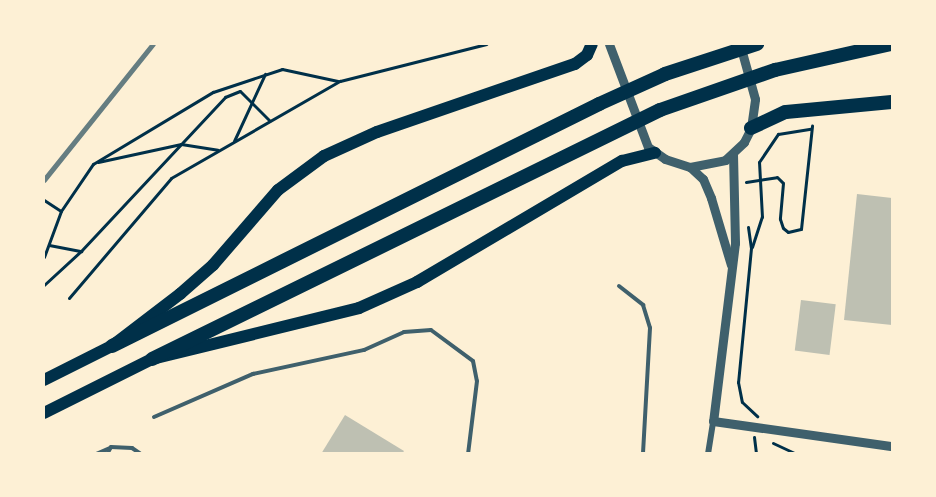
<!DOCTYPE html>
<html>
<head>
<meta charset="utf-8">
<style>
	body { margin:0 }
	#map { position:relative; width:936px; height:497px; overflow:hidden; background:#fdf0d5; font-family:Montserrat,sans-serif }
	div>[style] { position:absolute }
	.building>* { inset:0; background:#bec0b2; transform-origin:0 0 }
	.path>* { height:3px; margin:-1.5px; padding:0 1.5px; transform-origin:1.5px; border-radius:1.5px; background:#003049 }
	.service>* { height:4px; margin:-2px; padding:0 2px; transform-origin:2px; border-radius:2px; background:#3f606c }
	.minor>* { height:6px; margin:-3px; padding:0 3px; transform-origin:3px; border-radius:3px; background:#3f606c }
	.tertiary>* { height:9px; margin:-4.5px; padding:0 4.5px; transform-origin:4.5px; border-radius:4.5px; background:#3f606c }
	.primary>* { height:12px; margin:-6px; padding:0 6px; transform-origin:6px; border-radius:6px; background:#003049 }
	.motorway>* { height:14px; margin:-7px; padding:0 7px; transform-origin:7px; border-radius:7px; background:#003049 }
	.rail>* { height:4.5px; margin:-2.25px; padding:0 2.25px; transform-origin:2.25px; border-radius:2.25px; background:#657d81 }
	span { translate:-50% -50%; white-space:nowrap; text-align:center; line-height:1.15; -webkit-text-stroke:4.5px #fdf0d5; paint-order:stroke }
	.frame { position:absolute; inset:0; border:45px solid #fdf0d5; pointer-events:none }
</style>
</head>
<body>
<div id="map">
	<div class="building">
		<div style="clip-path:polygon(857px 194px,892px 198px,892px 325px,844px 320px)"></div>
		<div style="left:801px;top:300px;width:35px;height:51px;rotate:7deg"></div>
		<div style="clip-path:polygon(345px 415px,404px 451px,402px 454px,321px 454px)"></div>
	</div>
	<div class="path">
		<div style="left:234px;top:141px;width:74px;rotate:-65.2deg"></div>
		<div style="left:98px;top:162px;width:85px;rotate:-12.2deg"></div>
		<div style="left:181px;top:144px;width:37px;rotate:9deg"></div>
		<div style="left:746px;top:182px;width:31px;rotate:-9deg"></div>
		<div style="left:777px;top:177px;width:8px;rotate:45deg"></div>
		<div style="left:783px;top:183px;width:36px;rotate:95deg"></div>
		<div style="left:780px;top:219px;width:9px;rotate:72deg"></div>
		<div style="left:783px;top:228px;width:6px;rotate:39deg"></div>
		<div style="left:788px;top:232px;width:13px;rotate:-13deg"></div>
		<div style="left:801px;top:229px;width:104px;rotate:-83.9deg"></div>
		<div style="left:44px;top:200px;width:20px;rotate:33deg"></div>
		<div style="left:748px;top:227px;width:21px;rotate:82deg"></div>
		<div style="left:751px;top:248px;width:135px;rotate:95.5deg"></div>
		<div style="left:738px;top:382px;width:20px;rotate:79deg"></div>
		<div style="left:742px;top:402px;width:21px;rotate:43deg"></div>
		<div style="left:49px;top:245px;width:33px;rotate:11deg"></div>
		<div style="left:752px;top:247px;width:32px;rotate:-72deg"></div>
		<div style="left:762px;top:217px;width:55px;rotate:-93.1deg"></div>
		<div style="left:759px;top:162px;width:34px;rotate:-56deg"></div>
		<div style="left:778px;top:134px;width:33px;rotate:-9deg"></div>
		<div style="left:44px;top:257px;width:49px;rotate:-69.7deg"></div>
		<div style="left:61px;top:211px;width:57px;rotate:-55.8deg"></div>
		<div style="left:93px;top:164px;width:140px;rotate:-31deg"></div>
		<div style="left:213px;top:92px;width:73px;rotate:-18.4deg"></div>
		<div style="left:282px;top:69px;width:57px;rotate:12.1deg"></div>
		<div style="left:44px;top:285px;width:50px;rotate:-42.6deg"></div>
		<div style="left:81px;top:251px;width:211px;rotate:-46.9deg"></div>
		<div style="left:225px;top:97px;width:16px;rotate:-22deg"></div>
		<div style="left:240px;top:91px;width:42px;rotate:45deg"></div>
		<div style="left:69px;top:298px;width:157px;rotate:-49.6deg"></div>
		<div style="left:171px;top:178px;width:195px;rotate:-29.9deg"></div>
		<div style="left:340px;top:81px;width:151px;rotate:-14.2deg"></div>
		<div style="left:754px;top:437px;width:17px;rotate:83deg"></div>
		<div style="left:773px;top:443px;width:26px;rotate:25deg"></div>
	</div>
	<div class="service">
		<div style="left:619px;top:286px;width:31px;rotate:38deg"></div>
		<div style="left:643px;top:305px;width:24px;rotate:73deg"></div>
		<div style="left:650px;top:328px;width:126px;rotate:93.2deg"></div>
		<div style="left:154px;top:417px;width:108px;rotate:-23.5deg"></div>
		<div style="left:253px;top:374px;width:114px;rotate:-12.2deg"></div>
		<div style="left:364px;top:350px;width:44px;rotate:-24.2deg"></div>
		<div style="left:404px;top:332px;width:27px;rotate:-4deg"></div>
		<div style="left:431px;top:330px;width:52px;rotate:36.4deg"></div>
		<div style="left:473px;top:361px;width:20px;rotate:79deg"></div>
		<div style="left:477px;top:381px;width:74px;rotate:97deg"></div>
		<div style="left:96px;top:454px;width:15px;rotate:-23deg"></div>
		<div style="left:107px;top:454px;width:8px;rotate:-60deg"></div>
		<div style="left:111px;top:447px;width:21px;rotate:3deg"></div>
		<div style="left:132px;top:448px;width:11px;rotate:34deg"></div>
	</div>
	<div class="minor">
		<div style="left:708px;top:454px;width:33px;rotate:-81deg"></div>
	</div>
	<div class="tertiary">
		<div style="left:609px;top:44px;width:110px;rotate:69.3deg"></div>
		<div style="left:648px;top:147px;width:21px;rotate:35deg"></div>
		<div style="left:665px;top:159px;width:26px;rotate:18deg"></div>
		<div style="left:690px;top:167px;width:36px;rotate:-11deg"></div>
		<div style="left:725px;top:160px;width:26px;rotate:-43deg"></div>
		<div style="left:744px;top:142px;width:16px;rotate:-63deg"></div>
		<div style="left:751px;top:128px;width:29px;rotate:-82deg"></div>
		<div style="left:755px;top:99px;width:56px;rotate:-105.5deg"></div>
		<div style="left:733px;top:154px;width:89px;rotate:88.7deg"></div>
		<div style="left:735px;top:243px;width:179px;rotate:97deg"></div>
		<div style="left:713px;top:421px;width:181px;rotate:8deg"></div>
		<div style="left:690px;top:167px;width:18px;rotate:43deg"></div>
		<div style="left:703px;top:179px;width:21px;rotate:67deg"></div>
		<div style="left:711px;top:198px;width:70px;rotate:73.4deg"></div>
	</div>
	<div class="primary">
		<div style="left:44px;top:380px;width:76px;rotate:-26.6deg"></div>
		<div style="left:112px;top:346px;width:86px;rotate:-37.4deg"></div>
		<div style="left:180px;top:294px;width:44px;rotate:-41.3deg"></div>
		<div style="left:213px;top:265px;width:99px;rotate:-49.1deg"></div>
		<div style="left:278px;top:190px;width:57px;rotate:-36.5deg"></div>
		<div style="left:324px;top:156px;width:58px;rotate:-24.4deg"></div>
		<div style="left:377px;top:132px;width:209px;rotate:-19deg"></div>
		<div style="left:575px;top:64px;width:15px;rotate:-37deg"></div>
		<div style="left:587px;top:55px;width:12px;rotate:-66deg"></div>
		<div style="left:44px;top:413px;width:121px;rotate:-26.6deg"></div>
		<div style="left:152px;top:359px;width:213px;rotate:-13.8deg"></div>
		<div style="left:359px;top:308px;width:64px;rotate:-24.1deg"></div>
		<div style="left:417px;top:282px;width:238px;rotate:-30.6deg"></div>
		<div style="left:622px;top:161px;width:34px;rotate:-14deg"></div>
	</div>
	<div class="motorway">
		<div style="left:751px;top:128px;width:38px;rotate:-25deg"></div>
		<div style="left:786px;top:112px;width:106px;rotate:-5.4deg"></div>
		<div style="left:112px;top:346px;width:544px;rotate:-26.42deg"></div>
		<div style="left:599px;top:104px;width:72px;rotate:-24.4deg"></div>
		<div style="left:665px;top:74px;width:97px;rotate:-18.1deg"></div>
		<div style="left:152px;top:359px;width:566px;rotate:-26.11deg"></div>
		<div style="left:660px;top:110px;width:122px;rotate:-19.2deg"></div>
		<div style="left:775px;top:70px;width:118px;rotate:-12.7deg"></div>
	</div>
	<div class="rail">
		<div style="left:44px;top:180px;width:174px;rotate:-51.3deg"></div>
	</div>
	<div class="frame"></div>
</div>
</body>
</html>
